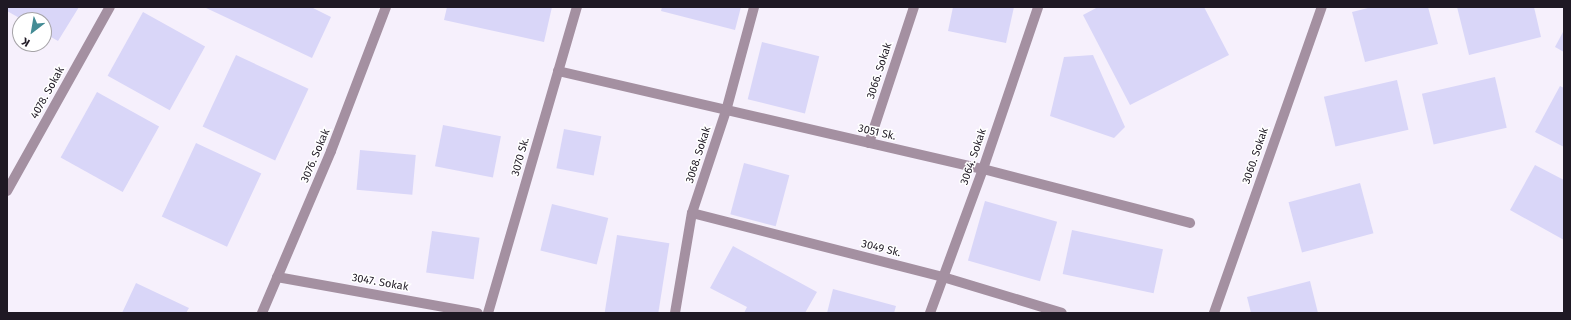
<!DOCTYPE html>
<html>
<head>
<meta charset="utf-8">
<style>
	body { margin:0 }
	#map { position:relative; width:1571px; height:320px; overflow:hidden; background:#f6f0fc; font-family:"Fira Sans",sans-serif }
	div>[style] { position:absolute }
	.building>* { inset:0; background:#d9d6f8; transform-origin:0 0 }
	.minor>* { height:10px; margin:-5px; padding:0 5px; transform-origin:5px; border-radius:5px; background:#a490a1 }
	span { translate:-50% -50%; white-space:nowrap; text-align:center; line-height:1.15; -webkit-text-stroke:3px #fff; paint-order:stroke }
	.street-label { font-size:11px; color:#1f1924 }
	.frame { position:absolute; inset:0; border:8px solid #1f1924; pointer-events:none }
	.north { position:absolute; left:12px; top:12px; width:40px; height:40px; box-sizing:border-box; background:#fff; border:1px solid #a5a3a7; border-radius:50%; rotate:211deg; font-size:11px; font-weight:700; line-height:16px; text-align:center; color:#1f1924 }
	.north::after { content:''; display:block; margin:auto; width:14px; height:18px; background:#458c95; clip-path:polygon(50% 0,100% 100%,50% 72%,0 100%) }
</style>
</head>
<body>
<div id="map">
	<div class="building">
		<div style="clip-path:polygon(7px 7px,79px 7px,58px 41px,44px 33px,44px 20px,23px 20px,7px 11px)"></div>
		<div style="clip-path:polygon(204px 7px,311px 7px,331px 17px,312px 58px)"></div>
		<div style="clip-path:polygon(447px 7px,552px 7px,544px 42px,444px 20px)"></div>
		<div style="clip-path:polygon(662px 7px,741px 7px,735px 30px,661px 11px)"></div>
		<div style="clip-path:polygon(953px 7px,1014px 7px,1006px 43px,948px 31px)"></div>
		<div style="clip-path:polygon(1098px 7px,1204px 7px,1229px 55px,1130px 105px,1083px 15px)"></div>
		<div style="clip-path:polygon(1372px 7px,1428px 7px,1438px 44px,1365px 62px,1352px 12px)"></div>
		<div style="clip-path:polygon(1457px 7px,1534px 7px,1541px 37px,1469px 55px)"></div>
		<div style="left:143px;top:12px;width:71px;height:73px;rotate:29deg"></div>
		<div style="clip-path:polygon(1564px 30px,1564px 52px,1555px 47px)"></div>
		<div style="left:762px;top:42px;width:59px;height:59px;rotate:14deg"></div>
		<div style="left:236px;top:55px;width:80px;height:79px;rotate:25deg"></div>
		<div style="clip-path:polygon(1093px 55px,1125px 127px,1114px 138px,1050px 116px,1064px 57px)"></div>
		<div style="left:1495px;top:77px;width:52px;height:75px;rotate:77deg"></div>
		<div style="left:1397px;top:80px;width:51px;height:75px;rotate:77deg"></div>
		<div style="clip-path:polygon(1560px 86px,1564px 88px,1564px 147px,1535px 132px)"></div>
		<div style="left:97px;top:92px;width:71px;height:75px;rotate:29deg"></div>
		<div style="left:443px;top:125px;width:59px;height:42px;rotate:11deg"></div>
		<div style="left:564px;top:129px;width:38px;height:40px;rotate:11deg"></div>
		<div style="left:196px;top:143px;width:72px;height:81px;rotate:25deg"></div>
		<div style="left:360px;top:150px;width:56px;height:40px;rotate:5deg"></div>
		<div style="left:744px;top:163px;width:47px;height:53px;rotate:15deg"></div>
		<div style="clip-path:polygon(1535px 165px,1564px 180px,1564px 240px,1510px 210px)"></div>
		<div style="left:1360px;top:183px;width:52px;height:74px;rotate:75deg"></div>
		<div style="left:985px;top:201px;width:75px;height:62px;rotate:16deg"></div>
		<div style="left:552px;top:204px;width:58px;height:48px;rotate:14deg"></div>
		<div style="left:1072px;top:230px;width:93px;height:45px;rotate:12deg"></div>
		<div style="left:432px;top:231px;width:48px;height:42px;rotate:8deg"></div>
		<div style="left:617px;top:235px;width:53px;height:79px;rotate:9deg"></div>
		<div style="clip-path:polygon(733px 246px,817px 292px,805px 313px,744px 313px,747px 307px,710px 288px)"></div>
		<div style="clip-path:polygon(1310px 281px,1318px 313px,1251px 313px,1247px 297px)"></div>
		<div style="clip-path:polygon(136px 283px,189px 308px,186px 313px,122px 313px)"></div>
		<div style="clip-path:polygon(833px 289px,896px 306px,894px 313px,827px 313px)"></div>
	</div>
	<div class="minor">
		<div style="left:558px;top:71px;width:436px;rotate:13deg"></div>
		<div style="left:983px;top:169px;width:214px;rotate:14.6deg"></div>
		<div style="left:869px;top:143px;width:143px;rotate:-71.7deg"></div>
		<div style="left:7px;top:191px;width:211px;rotate:-60.8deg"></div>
		<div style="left:692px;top:213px;width:259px;rotate:14.3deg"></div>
		<div style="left:943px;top:277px;width:124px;rotate:16.8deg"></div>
		<div style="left:277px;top:277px;width:204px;rotate:10.2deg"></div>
		<div style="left:262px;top:313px;width:176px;rotate:-66.9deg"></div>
		<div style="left:331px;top:151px;width:154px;rotate:-69.1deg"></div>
		<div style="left:488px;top:313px;width:319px;rotate:-73.8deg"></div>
		<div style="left:675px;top:313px;width:101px;rotate:-80.4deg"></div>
		<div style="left:692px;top:213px;width:108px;rotate:-71.6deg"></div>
		<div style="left:726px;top:111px;width:108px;rotate:-74.9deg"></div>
		<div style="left:930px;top:313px;width:153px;rotate:-69.8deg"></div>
		<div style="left:983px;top:169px;width:171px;rotate:-71.2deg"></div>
		<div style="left:1214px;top:313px;width:324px;rotate:-70.6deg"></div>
	</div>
	<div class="street-label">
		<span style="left:880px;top:71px;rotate:-72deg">3066. Sokak</span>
		<span style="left:48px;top:93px;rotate:-61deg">4078. Sokak</span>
		<span style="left:877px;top:133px;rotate:13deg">3051 Sk.</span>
		<span style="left:699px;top:155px;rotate:-72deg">3068. Sokak</span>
		<span style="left:316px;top:156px;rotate:-67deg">3076. Sokak</span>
		<span style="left:1256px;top:156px;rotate:-71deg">3060. Sokak</span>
		<span style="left:521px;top:157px;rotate:-74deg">3070 Sk.</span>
		<span style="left:974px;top:157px;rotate:-71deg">3064. Sokak</span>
		<span style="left:881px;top:249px;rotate:14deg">3049 Sk.</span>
		<span style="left:380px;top:283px;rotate:10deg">3047. Sokak</span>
	</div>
	<div class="frame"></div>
	<div class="north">K</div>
</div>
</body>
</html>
